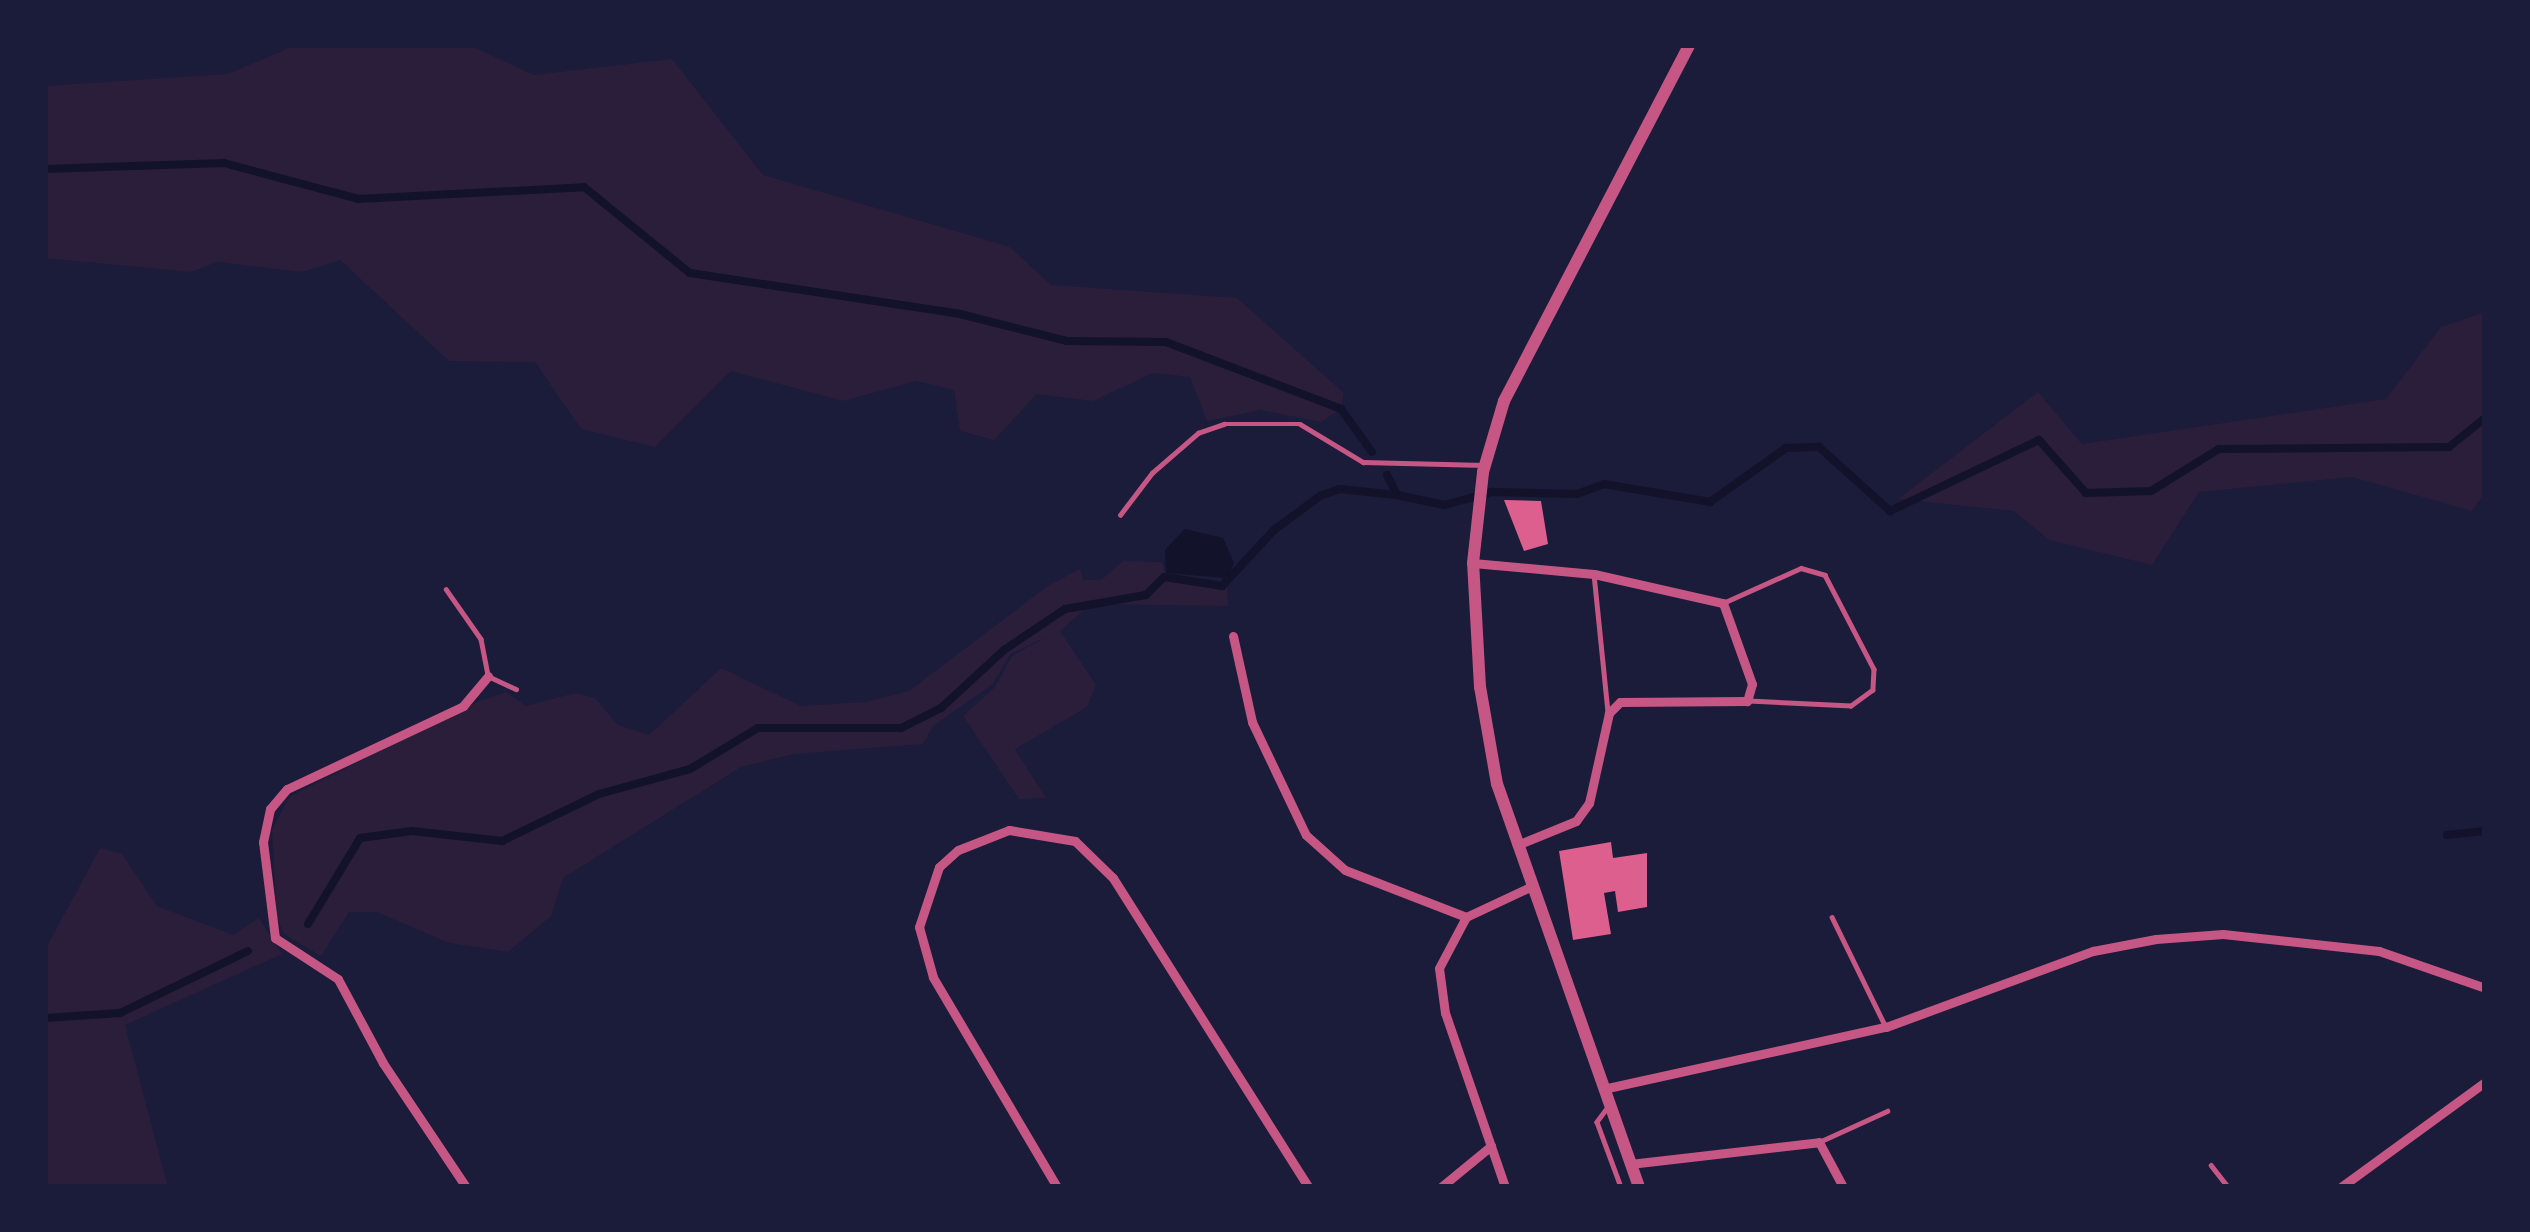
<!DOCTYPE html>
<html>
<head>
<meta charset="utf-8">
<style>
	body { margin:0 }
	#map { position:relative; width:2530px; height:1232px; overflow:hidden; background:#1b1b3a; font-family:Overpass,sans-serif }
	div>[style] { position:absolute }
	.green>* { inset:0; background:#2a1e3b }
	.water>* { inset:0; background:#12122b }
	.stream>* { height:8px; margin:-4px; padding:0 4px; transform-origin:4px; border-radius:4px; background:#12122b }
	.building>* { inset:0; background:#dd5f8e }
	.service>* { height:4.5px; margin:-2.25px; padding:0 2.25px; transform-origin:2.25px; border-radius:2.25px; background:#c65784 }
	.minor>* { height:9px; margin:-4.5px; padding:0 4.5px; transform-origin:4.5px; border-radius:4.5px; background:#c65784 }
	.tertiary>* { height:12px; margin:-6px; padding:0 6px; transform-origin:6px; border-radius:6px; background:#c65784 }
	span { translate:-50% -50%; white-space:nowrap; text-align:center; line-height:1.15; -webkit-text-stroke:9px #1b1b3a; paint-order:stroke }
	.frame { position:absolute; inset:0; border:48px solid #1b1b3a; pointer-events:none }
</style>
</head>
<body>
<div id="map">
	<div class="green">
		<div style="clip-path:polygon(296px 45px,469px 45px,534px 75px,672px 59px,763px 175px,1010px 247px,1051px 285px,1237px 298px,1344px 393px,1341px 409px,1321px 422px,1261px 410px,1207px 421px,1190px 377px,1153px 373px,1093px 401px,1037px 394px,994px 440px,960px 431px,954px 390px,916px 381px,843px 401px,731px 371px,655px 447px,581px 429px,535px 362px,449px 361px,340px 260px,302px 272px,217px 262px,191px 272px,45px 258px,45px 86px,228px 74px)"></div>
		<div style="clip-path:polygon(2485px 312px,2485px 493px,2472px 511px,2352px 477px,2199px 492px,2152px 565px,2049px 540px,2014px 511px,1898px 499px,2038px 392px,2082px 444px,2386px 399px,2441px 327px)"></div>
		<div style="clip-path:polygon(1123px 561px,1162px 562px,1165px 574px,1179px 580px,1227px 581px,1228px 606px,1091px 604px,1060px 631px,1096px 685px,1087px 707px,1015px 749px,1046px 798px,1019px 799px,963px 716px,995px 687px,1012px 656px,1046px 637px,1010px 654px,993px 684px,933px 726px,923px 744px,794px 754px,741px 767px,563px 878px,551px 916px,508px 952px,449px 943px,377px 912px,349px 912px,321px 956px,284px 934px,277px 918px,272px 830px,289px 797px,482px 700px,506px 692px,526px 706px,575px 693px,595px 698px,618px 725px,649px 735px,721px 668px,801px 706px,866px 702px,909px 691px,1049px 585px,1080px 569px,1083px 580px,1101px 580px)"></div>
		<div style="clip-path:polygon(100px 848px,122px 854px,157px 906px,233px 935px,259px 918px,282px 954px,125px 1025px,168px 1187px,45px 1187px,45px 950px)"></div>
	</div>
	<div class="water">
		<div style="clip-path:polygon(1185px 529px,1223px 538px,1234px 563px,1227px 578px,1166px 573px,1165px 550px)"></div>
	</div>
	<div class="stream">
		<div style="left:45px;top:169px;width:179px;rotate:-1.9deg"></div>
		<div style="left:224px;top:163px;width:139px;rotate:15deg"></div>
		<div style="left:358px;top:199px;width:226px;rotate:-3deg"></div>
		<div style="left:584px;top:187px;width:136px;rotate:39.1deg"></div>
		<div style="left:690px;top:273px;width:269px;rotate:8.6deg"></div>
		<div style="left:956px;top:313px;width:114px;rotate:14.2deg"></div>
		<div style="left:1067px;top:341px;width:99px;rotate:0.6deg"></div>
		<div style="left:1166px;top:342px;width:187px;rotate:20.9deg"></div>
		<div style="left:1341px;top:409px;width:53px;rotate:54.2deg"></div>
		<div style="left:1387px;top:475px;width:22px;rotate:63deg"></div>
		<div style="left:1397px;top:495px;width:49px;rotate:11.8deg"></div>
		<div style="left:1445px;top:505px;width:49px;rotate:-15.5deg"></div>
		<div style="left:1492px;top:492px;width:85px;rotate:1.3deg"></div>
		<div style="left:1577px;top:494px;width:29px;rotate:-20deg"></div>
		<div style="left:1604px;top:484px;width:108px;rotate:9.6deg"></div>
		<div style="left:1710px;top:502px;width:93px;rotate:-35.4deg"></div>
		<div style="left:1786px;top:448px;width:33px;rotate:-2deg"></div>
		<div style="left:1819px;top:447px;width:96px;rotate:42deg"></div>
		<div style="left:1890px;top:511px;width:165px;rotate:-25.5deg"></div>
		<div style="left:2039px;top:440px;width:71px;rotate:48.4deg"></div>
		<div style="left:2086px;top:493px;width:65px;rotate:-1.8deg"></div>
		<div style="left:2151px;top:491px;width:80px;rotate:-31.7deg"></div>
		<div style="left:2219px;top:449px;width:230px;rotate:-0.5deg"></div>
		<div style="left:2449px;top:447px;width:46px;rotate:-38.9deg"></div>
		<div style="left:2447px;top:835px;width:38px;rotate:-6deg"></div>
		<div style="left:308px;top:924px;width:100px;rotate:-58.8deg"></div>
		<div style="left:360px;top:838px;width:52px;rotate:-7.7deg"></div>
		<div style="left:412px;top:831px;width:91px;rotate:6.3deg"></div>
		<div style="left:502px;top:841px;width:108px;rotate:-25.9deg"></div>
		<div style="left:599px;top:794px;width:94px;rotate:-15.4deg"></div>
		<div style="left:690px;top:769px;width:79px;rotate:-31.1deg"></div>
		<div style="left:758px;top:728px;width:143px"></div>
		<div style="left:901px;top:728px;width:45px;rotate:-26.6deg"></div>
		<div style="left:941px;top:708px;width:86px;rotate:-42.6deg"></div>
		<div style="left:1004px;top:650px;width:73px;rotate:-33.9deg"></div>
		<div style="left:1065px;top:609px;width:82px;rotate:-9.8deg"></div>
		<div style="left:1146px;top:595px;width:25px;rotate:-45deg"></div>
		<div style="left:1164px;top:577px;width:59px;rotate:8.8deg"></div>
		<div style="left:1222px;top:586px;width:76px;rotate:-47.1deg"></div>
		<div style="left:1274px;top:530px;width:57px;rotate:-36.5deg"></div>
		<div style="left:1320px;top:496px;width:20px;rotate:-20deg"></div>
		<div style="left:1339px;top:489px;width:58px;rotate:5.9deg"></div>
		<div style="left:45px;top:1018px;width:75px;rotate:-3.8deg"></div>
		<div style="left:120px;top:1013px;width:142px;rotate:-25.8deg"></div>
	</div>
	<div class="building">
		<div style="clip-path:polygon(1504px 500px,1541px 501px,1548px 544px,1524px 551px)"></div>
		<div style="clip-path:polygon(1611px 842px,1613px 858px,1647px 853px,1647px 907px,1618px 912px,1615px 891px,1604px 893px,1611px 934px,1573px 940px,1559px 851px)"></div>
	</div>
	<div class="service">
		<div style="left:1120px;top:515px;width:53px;rotate:-52.7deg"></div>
		<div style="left:1152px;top:473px;width:61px;rotate:-41deg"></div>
		<div style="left:1198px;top:433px;width:28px;rotate:-19deg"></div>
		<div style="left:1224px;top:424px;width:76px"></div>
		<div style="left:1300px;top:424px;width:74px;rotate:31.1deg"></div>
		<div style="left:1363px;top:462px;width:121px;rotate:1.4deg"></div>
		<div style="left:1594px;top:574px;width:138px;rotate:84.2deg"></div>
		<div style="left:446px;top:589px;width:61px;rotate:55deg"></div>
		<div style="left:481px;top:639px;width:38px;rotate:79deg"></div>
		<div style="left:488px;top:676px;width:31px;rotate:25deg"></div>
		<div style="left:1723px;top:603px;width:85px;rotate:-24.2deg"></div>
		<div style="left:1801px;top:568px;width:25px;rotate:16deg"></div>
		<div style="left:1825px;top:575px;width:106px;rotate:62.5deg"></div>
		<div style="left:1874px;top:669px;width:21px;rotate:93deg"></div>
		<div style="left:1873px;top:690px;width:27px;rotate:144deg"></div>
		<div style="left:1851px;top:706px;width:102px;rotate:-177.2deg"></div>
		<div style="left:1832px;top:917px;width:123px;rotate:63.9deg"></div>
		<div style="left:1609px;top:1106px;width:20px;rotate:127deg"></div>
		<div style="left:1597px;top:1122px;width:69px;rotate:69.7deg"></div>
		<div style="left:1819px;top:1142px;width:75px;rotate:-24.5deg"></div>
		<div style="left:2211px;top:1165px;width:28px;rotate:52deg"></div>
	</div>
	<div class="minor">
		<div style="left:1473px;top:563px;width:121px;rotate:5.2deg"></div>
		<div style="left:1594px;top:574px;width:132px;rotate:12.7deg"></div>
		<div style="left:1723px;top:603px;width:86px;rotate:70.3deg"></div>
		<div style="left:1752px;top:684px;width:18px;rotate:106deg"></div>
		<div style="left:1747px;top:701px;width:127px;rotate:179.5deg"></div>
		<div style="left:1620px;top:702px;width:16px;rotate:135deg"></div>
		<div style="left:1609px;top:713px;width:92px;rotate:102.5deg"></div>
		<div style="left:1589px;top:803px;width:22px;rotate:126deg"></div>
		<div style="left:1576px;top:821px;width:64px;rotate:157.9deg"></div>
		<div style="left:1233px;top:636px;width:88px;rotate:77.5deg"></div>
		<div style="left:1252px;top:722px;width:125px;rotate:64.5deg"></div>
		<div style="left:1306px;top:835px;width:52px;rotate:41.9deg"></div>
		<div style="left:1345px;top:870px;width:130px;rotate:21.2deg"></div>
		<div style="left:1603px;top:1089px;width:290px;rotate:-12.4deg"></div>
		<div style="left:1886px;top:1027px;width:221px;rotate:-20.2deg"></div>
		<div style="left:2093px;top:951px;width:64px;rotate:-10.8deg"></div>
		<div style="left:2156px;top:939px;width:67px;rotate:-4.3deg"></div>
		<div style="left:2223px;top:934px;width:157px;rotate:6.2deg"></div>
		<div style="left:2379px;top:951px;width:112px;rotate:19.2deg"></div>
		<div style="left:1630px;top:1164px;width:190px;rotate:-6.6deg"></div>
		<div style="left:1819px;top:1142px;width:51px;rotate:61.9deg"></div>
		<div style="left:466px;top:1187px;width:149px;rotate:-123.8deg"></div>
		<div style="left:383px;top:1063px;width:95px;rotate:-118.2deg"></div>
		<div style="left:338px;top:979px;width:75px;rotate:-146.9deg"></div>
		<div style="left:275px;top:938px;width:97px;rotate:-97.1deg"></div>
		<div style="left:263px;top:842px;width:34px;rotate:-78deg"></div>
		<div style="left:270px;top:809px;width:26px;rotate:-50deg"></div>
		<div style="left:287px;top:789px;width:195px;rotate:-25.2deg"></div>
		<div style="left:463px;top:706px;width:39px;rotate:-50deg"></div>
		<div style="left:1057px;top:1187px;width:244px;rotate:-120.6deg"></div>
		<div style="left:933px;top:977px;width:52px;rotate:-105.6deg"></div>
		<div style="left:919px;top:927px;width:63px;rotate:-71.6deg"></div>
		<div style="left:939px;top:867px;width:25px;rotate:-42deg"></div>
		<div style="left:958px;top:850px;width:55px;rotate:-21.4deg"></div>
		<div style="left:1009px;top:830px;width:67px;rotate:9.5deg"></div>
		<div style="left:1075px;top:841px;width:53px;rotate:44.2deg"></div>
		<div style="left:1113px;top:878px;width:365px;rotate:57.7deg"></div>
		<div style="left:1441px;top:1187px;width:65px;rotate:-39.4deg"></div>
		<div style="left:1505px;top:1187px;width:184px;rotate:-109deg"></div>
		<div style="left:1445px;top:1013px;width:45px;rotate:-97.6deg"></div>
		<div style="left:1439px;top:968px;width:58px;rotate:-62.1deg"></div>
		<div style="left:1466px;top:917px;width:68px;rotate:-25.1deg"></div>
		<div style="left:2341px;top:1187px;width:178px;rotate:-36.1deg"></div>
	</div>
	<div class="tertiary">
		<div style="left:1639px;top:1187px;width:427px;rotate:-109.4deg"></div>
		<div style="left:1497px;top:784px;width:98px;rotate:-99.9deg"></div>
		<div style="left:1480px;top:687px;width:124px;rotate:-93.2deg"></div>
		<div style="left:1473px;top:563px;width:92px;rotate:-83.7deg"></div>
		<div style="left:1483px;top:472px;width:74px;rotate:-73.5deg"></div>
		<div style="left:1504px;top:401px;width:401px;rotate:-62.5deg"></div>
	</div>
	<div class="frame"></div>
</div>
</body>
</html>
